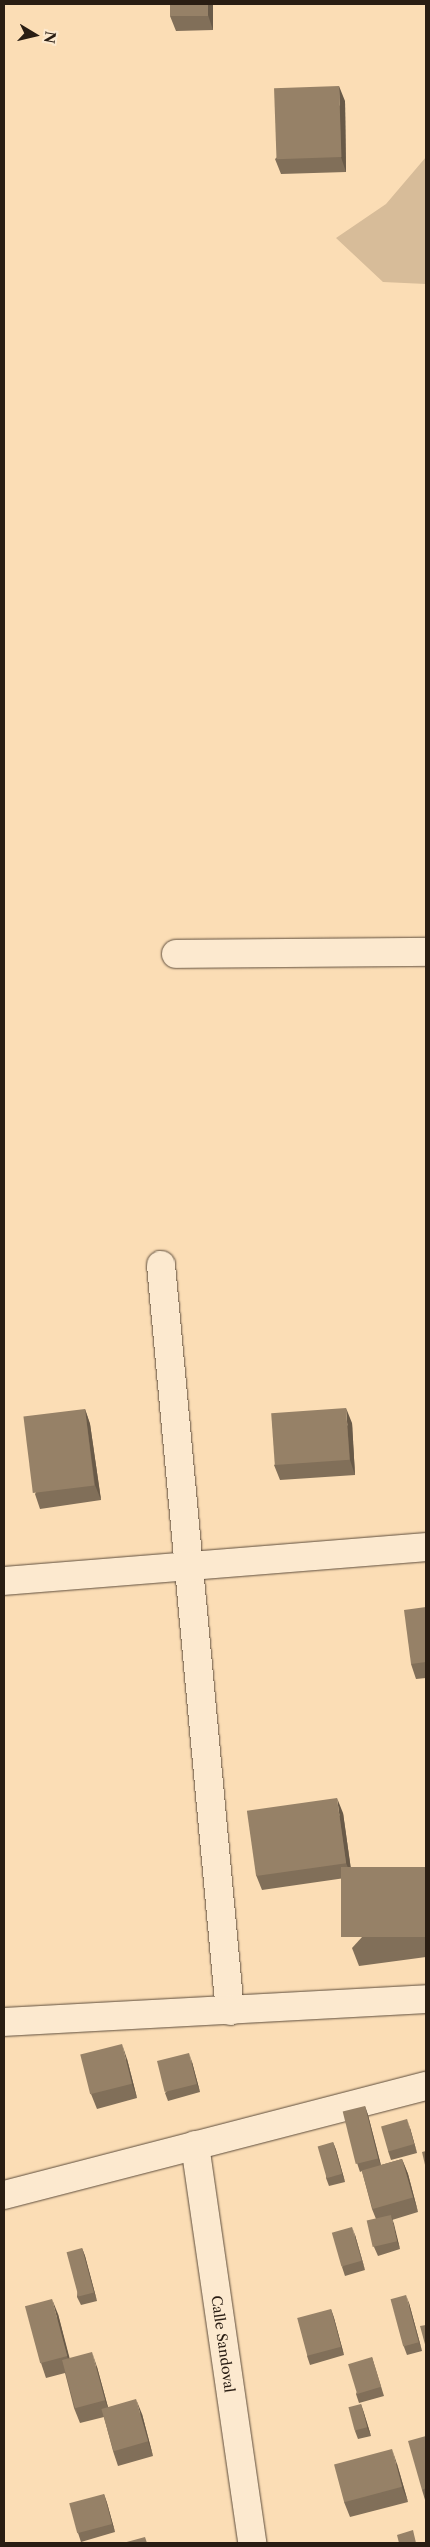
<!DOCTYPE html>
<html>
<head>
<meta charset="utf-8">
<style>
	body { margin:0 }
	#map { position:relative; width:430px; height:2547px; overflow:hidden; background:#fbddb5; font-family:"Libre Caslon Text",serif }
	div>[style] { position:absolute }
	.green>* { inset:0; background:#d7bc99 }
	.roads { filter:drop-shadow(0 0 1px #5e4d3c) drop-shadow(0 0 1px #5e4d3c) }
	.minor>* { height:28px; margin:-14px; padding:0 14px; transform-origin:14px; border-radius:14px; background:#fce9cf }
	.wall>* { inset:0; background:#816f59 }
	.shaded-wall>* { inset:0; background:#695a48 }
	.building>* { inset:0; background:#968167; transform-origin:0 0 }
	span { translate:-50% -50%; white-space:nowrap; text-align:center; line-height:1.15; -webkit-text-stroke:5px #fce9cf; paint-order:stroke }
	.street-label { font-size:14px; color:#291d13 }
	.frame { position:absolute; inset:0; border:5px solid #291d13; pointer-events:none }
	.north { position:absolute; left:10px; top:10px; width:50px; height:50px; -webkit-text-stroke:4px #fce9cf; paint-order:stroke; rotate:99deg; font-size:14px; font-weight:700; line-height:20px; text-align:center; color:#291d13 }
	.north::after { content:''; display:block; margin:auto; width:18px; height:22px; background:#291d13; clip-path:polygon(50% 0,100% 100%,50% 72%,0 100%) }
</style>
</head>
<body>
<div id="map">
	<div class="green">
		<div style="clip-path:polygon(426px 157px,426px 284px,383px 282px,336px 238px,386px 204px)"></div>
	</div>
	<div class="roads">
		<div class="minor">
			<div style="left:176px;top:954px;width:250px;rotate:-0.5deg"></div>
			<div style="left:161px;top:1265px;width:749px;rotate:84.72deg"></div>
			<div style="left:4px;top:1581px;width:423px;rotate:-4.6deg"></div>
			<div style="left:4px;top:2022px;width:423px;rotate:-3.1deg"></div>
			<div style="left:195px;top:2145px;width:402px;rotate:81.8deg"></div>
			<div style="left:4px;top:2195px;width:436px;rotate:-14.5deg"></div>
		</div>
	</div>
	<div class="wall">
		<div style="clip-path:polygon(213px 4px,213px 30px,176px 31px,170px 16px)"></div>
		<div style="clip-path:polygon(345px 101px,346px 172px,281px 174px,275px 159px)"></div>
		<div style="clip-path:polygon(85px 1409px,90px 1424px,101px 1500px,40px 1509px,35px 1494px)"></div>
		<div style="clip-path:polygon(352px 1423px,355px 1475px,280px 1480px,274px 1465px)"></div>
		<div style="clip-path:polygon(426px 1607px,426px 1678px,416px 1679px,411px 1664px)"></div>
		<div style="clip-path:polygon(343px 1813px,352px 1877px,262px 1890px,256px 1875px)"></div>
		<div style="clip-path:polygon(426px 1867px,426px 1957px,359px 1966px,352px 1948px)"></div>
		<div style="clip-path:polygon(127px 2059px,137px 2098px,97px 2109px,91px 2094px)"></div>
		<div style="clip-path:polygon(192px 2062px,200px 2092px,168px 2101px,165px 2093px)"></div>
		<div style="clip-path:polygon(365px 2106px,368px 2115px,381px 2165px,402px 2159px,408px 2174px,418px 2212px,392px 2220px,400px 2249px,378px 2256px,374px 2247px,376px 2219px,372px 2209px,362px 2171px,360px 2172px,357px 2163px)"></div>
		<div style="clip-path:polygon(410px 2128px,417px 2153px,391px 2160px,388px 2151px)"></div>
		<div style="clip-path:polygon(333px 2142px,336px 2150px,345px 2182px,329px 2186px,326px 2178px)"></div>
		<div style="clip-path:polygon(355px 2235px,365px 2270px,345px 2276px,342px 2267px)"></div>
		<div style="clip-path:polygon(82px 2248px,85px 2256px,97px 2301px,81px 2305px,77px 2297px)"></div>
		<div style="clip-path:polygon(409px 2303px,422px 2351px,407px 2355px,404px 2347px)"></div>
		<div style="clip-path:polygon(331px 2309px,334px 2318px,344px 2355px,310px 2365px,307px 2356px)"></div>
		<div style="clip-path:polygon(58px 2314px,69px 2358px,97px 2367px,108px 2407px,142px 2414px,153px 2456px,118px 2466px,113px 2451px,104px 2417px,80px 2423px,74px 2408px,65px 2373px,46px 2378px,41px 2363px)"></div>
		<div style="clip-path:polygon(372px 2357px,384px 2396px,359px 2403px,356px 2394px)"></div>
		<div style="clip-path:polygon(361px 2404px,371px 2436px,358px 2439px,355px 2431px)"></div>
		<div style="clip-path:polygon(426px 2436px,426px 2503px,422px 2490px)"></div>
		<div style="clip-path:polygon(397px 2464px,408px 2502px,350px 2517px,344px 2502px)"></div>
		<div style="clip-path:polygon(104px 2494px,107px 2503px,115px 2532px,81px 2542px,78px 2533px)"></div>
	</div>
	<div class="shaded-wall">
		<div style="clip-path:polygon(208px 4px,213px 4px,213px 30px,208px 15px)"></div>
		<div style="clip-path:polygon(339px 86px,345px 101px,346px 172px,341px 157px)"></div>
		<div style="clip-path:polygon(346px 1408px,352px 1423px,355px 1475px,350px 1460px)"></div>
		<div style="clip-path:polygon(85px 1409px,90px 1424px,101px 1500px,95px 1485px)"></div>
		<div style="clip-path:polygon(337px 1798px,343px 1813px,352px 1877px,346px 1863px)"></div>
		<div style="clip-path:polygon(122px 2044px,127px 2059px,137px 2098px,132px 2084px)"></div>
		<div style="clip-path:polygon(189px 2053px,192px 2062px,200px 2092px,197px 2084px)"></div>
		<div style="clip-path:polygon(365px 2106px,368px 2115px,381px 2166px,378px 2158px)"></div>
		<div style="clip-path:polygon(407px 2119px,410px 2128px,417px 2153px,414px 2144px)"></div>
		<div style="clip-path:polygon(333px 2142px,336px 2150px,345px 2182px,342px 2174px)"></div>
		<div style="clip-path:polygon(402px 2159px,408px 2174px,418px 2212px,413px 2197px)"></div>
		<div style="clip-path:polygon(391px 2215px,394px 2224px,400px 2249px,397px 2241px)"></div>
		<div style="clip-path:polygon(352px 2227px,355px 2235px,365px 2270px,362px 2261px)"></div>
		<div style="clip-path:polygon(82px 2248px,85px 2256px,97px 2301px,94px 2292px)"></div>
		<div style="clip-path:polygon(406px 2295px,409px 2303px,422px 2351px,419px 2342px)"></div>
		<div style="clip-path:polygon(52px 2299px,58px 2314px,73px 2371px,67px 2356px)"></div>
		<div style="clip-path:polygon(331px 2309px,334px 2318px,344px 2355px,341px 2347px)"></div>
		<div style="clip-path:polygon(92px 2352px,97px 2367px,110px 2415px,105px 2400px)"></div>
		<div style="clip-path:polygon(136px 2399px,142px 2414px,153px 2456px,148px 2441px)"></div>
		<div style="clip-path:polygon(361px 2404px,364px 2413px,371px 2436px,367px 2427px)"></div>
		<div style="clip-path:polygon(392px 2449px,397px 2464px,408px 2502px,402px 2487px)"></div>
		<div style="clip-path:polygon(104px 2494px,107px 2503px,115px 2532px,112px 2524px)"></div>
	</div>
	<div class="building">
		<div style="left:170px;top:4px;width:38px;height:12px"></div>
		<div style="left:339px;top:86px;width:71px;height:65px;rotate:88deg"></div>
		<div style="left:346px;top:1408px;width:52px;height:75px;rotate:86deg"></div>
		<div style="left:85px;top:1409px;width:77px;height:62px;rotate:83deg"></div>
		<div style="clip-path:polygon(426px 1607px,426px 1662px,411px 1664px,404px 1610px)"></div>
		<div style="left:337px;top:1798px;width:66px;height:91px;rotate:82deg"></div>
		<div style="left:426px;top:1867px;width:70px;height:85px;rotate:90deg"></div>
		<div style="left:122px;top:2044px;width:41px;height:43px;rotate:76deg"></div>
		<div style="left:189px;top:2053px;width:32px;height:33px;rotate:76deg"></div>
		<div style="left:365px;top:2106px;width:54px;height:23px;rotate:76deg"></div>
		<div style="left:407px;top:2119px;width:26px;height:27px;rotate:74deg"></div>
		<div style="left:333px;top:2142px;width:33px;height:16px;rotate:74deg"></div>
		<div style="clip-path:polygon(426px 2151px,426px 2169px,422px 2152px)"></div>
		<div style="left:402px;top:2159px;width:40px;height:42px;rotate:74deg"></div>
		<div style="left:391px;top:2215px;width:27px;height:25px;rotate:77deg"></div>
		<div style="left:352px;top:2227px;width:35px;height:21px;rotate:74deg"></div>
		<div style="left:82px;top:2248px;width:46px;height:16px;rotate:75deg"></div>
		<div style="left:406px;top:2295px;width:49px;height:16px;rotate:75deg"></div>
		<div style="left:52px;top:2299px;width:59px;height:28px;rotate:75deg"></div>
		<div style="left:331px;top:2309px;width:39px;height:35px;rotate:75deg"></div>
		<div style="clip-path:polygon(426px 2325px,426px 2348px,420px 2326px)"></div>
		<div style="left:92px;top:2352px;width:50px;height:31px;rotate:75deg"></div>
		<div style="left:372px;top:2357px;width:31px;height:25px;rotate:73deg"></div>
		<div style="left:136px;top:2399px;width:44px;height:36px;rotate:74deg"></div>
		<div style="left:361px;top:2404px;width:24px;height:13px;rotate:75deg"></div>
		<div style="clip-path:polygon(426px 2436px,426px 2488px,422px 2490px,408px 2441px)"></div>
		<div style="left:392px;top:2449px;width:39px;height:60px;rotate:75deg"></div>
		<div style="left:104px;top:2494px;width:31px;height:36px;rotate:75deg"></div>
		<div style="clip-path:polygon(413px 2530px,416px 2543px,399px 2543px,397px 2535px)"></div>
		<div style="clip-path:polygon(145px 2537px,147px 2543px,123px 2543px)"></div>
	</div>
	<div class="street-label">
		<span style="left:223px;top:2344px;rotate:82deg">Calle Sandoval</span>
	</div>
	<div class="frame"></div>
	<div class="north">N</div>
</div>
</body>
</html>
